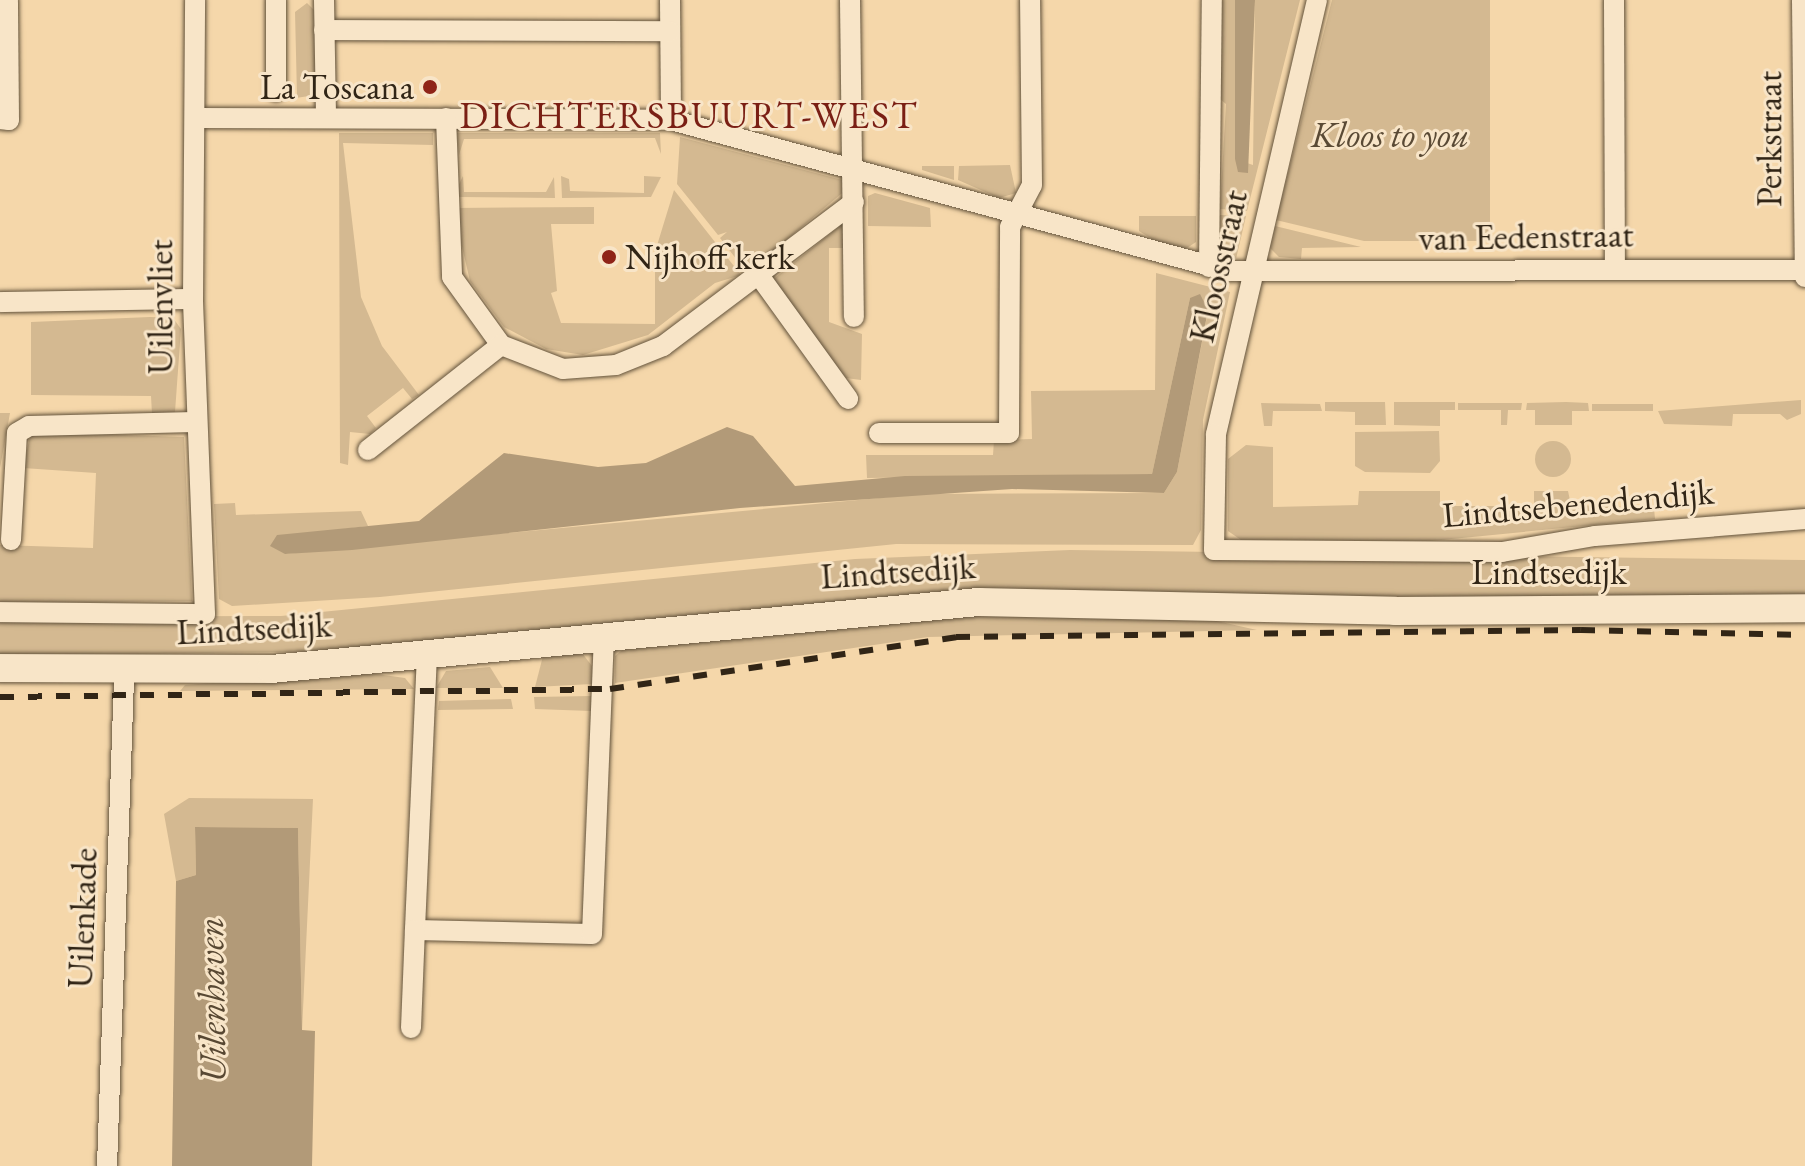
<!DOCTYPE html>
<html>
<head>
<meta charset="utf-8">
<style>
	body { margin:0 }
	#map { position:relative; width:1805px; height:1166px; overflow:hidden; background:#f5d7aa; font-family:"EB Garamond",serif }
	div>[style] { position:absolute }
	.green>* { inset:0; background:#d4b991; transform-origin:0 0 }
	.round { border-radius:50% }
	.water>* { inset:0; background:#b29a78 }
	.roads { filter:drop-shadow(0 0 2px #62523b) drop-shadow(0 0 2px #62523b) }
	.street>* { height:20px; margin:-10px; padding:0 10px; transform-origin:10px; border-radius:10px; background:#f8e5c8 }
	.secondary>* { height:28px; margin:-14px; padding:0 14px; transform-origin:14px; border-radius:14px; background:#f8e5c8 }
	.rail>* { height:6px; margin-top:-3px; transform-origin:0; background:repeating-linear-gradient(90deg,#312516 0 14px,transparent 0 28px) }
	.dots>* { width:22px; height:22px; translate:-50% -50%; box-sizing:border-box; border:4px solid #f8e5c8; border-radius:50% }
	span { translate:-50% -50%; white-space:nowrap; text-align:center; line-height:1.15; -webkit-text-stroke:6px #f8e5c8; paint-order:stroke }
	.poi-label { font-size:36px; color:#312516 }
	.right { translate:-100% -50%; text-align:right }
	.left { translate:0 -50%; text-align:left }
	.park-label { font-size:36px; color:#5a4a35; font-style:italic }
	.street-label { font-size:36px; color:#312516 }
	.neighbourhood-label { font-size:38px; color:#7a1f14; letter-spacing:2px }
	.water-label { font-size:38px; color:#584833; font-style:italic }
</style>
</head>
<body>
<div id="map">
	<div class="green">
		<div style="clip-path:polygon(1219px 0,1235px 0,1235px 159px,1253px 165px,1255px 0,1300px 0,1247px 211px,1220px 209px,1226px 104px,1220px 99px)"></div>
		<div style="clip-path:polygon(1332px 0,1490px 0,1490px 241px,1364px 241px,1276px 220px)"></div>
		<div style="clip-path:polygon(307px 3px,315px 11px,316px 95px,275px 101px,297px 96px,295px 12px)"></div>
		<div style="clip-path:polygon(339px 133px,433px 133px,433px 145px,343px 143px,361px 297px,382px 346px,419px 395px,412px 399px,403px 388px,367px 416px,376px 428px,370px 434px,350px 432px,348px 465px,340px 463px)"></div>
		<div style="clip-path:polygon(457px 133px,660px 133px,661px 154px,655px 138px,464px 139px,459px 155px)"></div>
		<div style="clip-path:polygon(680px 137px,846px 181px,847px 189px,747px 273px,720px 238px,727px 232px,718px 235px,677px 184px)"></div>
		<div style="clip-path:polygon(1010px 165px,1016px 193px,999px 198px,958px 180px,959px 166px)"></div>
		<div style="clip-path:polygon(922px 166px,954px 166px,954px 180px,922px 170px)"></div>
		<div style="clip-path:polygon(463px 176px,464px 192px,546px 192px,554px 177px,555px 198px,460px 197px,454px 194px)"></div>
		<div style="clip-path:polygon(561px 176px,569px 179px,570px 191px,644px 193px,644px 176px,661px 177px,651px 197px,562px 198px)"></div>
		<div style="clip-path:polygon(674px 190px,741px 275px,715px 283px,648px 335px,583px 355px,546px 349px,504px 327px,470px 281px,453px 208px,594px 207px,594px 224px,551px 224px,557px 291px,551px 293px,561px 323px,655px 324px,655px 252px)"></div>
		<div style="clip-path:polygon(875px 193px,930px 208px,931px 227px,868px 226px,868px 196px)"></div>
		<div style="clip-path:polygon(1220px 215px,1246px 216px,1236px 259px,1221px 256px)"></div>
		<div style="clip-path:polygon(1139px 216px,1196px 216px,1196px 242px,1184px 250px,1155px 241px,1139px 231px)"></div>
		<div style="clip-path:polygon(846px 221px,847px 248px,829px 248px,829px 322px,862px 334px,861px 380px,846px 378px,770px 282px)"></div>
		<div style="clip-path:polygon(1275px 226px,1361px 247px,1302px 248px,1301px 259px,1279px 257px,1270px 248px)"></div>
		<div style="clip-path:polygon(1156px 273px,1230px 292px,1203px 420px,1201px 530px,1193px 545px,896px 544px,380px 597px,232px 606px,219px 599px,214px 504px,235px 503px,236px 515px,361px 511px,368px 526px,336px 530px,285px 554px,922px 494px,1164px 493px,1177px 472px,1208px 311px,1190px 298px,1152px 474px,867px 478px,866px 455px,993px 455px,994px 440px,1032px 439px,1031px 391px,1155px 390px)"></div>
		<div style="clip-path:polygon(150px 317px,173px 318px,181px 329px,175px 412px,152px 414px,151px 396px,31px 395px,31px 322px)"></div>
		<div style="clip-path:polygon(1801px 400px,1801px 414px,1787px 420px,1780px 414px,1733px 414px,1732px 426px,1664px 424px,1658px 411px)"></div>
		<div style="clip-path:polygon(1325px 402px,1385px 402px,1386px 425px,1355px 425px,1355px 412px,1325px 411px)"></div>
		<div style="clip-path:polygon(1394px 402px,1455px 402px,1455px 410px,1440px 410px,1440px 426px,1394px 425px)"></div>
		<div style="clip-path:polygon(1566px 402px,1588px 403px,1589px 411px,1572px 411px,1572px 425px,1535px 425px,1535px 410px,1526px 410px,1527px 403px)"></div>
		<div style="clip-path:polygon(1261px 403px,1320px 404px,1322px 411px,1273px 411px,1272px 426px,1264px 426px)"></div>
		<div style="clip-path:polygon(1458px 403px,1522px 403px,1521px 410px,1508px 410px,1507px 425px,1501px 425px,1501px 410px,1458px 410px)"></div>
		<div style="left:1592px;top:404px;width:61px;height:7px"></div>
		<div style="clip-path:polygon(0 413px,10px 413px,0 468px)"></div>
		<div style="clip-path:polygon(1439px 431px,1440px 461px,1430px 473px,1365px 472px,1355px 466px,1355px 432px)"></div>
		<div style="clip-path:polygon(31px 432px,184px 437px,192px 601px,0 603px,0 545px,93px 548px,96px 473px,23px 468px)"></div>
		<div class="round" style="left:1535px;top:441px;width:36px;height:36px"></div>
		<div style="clip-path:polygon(1246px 445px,1273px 447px,1273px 507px,1358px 505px,1359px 491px,1440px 491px,1440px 506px,1534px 506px,1534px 491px,1568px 491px,1571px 505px,1654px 508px,1655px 519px,1431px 541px,1241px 540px,1228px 531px,1228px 459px)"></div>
		<div style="clip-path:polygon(1070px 550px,1805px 560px,1805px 602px,1006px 591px,347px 651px,0 656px,0 617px,281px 616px,855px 559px)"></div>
		<div style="clip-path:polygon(949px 614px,1212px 620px,1257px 630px,928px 637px,615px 683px,615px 656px,627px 646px)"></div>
		<div style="clip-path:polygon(582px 653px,592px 666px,592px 684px,535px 687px,543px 656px)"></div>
		<div style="clip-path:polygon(490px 667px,503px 688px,436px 688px,446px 671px)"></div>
		<div style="clip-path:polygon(362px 672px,405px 678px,414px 689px,180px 691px,185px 685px)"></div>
		<div style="clip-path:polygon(591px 696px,591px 711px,535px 709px,534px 697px)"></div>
		<div style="clip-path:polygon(511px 699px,513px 709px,438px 710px,439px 701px)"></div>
		<div style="clip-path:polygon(189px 798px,313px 799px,302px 1031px,298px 828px,195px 827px,196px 875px,176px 881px,164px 814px)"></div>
	</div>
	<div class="water">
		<div style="clip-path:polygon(1235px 0,1255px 0,1248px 173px,1238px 172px,1235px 159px)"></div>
		<div style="clip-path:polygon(1200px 294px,1208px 310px,1177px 472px,1164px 493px,1012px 489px,740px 508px,352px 550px,285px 554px,270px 546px,277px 535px,419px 521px,504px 453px,598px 467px,646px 463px,727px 427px,753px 436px,795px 486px,905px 476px,1152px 474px,1190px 298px)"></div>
		<div style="clip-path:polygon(195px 827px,298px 828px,302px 1030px,315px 1031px,312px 1166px,172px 1166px,176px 881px,196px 875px)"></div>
	</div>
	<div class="roads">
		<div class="street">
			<div style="left:276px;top:0;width:91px;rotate:90deg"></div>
			<div style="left:324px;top:0;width:118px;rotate:89deg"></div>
			<div style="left:670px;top:0;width:120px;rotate:89.5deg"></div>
			<div style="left:850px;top:0;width:317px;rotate:89.3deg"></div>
			<div style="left:1317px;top:0;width:446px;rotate:103.1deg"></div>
			<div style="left:1216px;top:434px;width:116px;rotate:91deg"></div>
			<div style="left:1214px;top:550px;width:288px;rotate:0.4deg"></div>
			<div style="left:1502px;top:552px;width:94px;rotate:-9.8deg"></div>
			<div style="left:1595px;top:536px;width:211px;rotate:-4.6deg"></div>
			<div style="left:1614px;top:0;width:268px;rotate:89.8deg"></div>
			<div style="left:1802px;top:0;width:277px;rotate:89.4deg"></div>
			<div style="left:324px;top:30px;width:346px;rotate:0.2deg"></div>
			<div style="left:195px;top:118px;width:476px;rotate:0.2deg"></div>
			<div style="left:671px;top:120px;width:578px;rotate:15.14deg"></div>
			<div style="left:1229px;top:271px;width:574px;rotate:-0.1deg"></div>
			<div style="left:446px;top:118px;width:159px;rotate:87.8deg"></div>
			<div style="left:452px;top:277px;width:84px;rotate:54.2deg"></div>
			<div style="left:501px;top:345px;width:66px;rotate:21.2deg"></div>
			<div style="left:563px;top:369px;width:53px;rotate:-4.3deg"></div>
			<div style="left:616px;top:365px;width:51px;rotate:-22deg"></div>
			<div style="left:663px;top:346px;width:239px;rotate:-37deg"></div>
			<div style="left:0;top:119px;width:9px;rotate:6deg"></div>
			<div style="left:9px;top:120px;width:120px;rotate:-90.5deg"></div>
			<div style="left:1209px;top:267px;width:267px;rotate:-89.4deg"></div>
			<div style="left:758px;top:274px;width:154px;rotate:54.2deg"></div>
			<div style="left:0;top:302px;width:193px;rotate:-0.9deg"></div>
			<div style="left:879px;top:433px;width:130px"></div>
			<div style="left:1009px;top:433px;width:206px;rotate:-89.7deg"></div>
			<div style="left:1010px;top:227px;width:47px;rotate:-62.4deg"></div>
			<div style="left:1032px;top:185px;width:185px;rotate:-90.6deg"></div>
			<div style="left:368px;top:450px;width:169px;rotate:-38.3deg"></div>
			<div style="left:11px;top:540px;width:107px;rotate:-86.8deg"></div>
			<div style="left:17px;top:433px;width:14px;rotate:-30deg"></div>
			<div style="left:29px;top:426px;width:166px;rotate:-1.4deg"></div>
			<div style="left:0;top:612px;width:205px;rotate:0.6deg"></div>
			<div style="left:205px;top:614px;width:315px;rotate:-92.2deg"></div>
			<div style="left:193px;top:299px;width:299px;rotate:-89.6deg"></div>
			<div style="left:427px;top:654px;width:276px;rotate:92.5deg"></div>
			<div style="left:415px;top:930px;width:177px;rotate:1.3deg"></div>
			<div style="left:592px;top:934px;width:298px;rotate:-87.7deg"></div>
			<div style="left:411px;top:1028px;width:98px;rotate:-87.7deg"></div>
			<div style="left:107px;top:1166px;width:494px;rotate:-88deg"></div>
		</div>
		<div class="secondary">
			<div style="left:0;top:668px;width:271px;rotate:0.2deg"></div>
			<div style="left:271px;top:669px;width:711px;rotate:-5.41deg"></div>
			<div style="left:979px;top:602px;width:416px;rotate:1.2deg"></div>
			<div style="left:1395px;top:611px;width:410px;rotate:-0.4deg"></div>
		</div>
	</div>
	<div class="rail">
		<div style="left:0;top:697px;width:610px;rotate:-0.75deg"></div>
		<div style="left:610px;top:689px;width:350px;rotate:-8.5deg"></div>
		<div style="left:956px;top:637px;width:625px;rotate:-0.64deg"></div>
		<div style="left:1581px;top:630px;width:224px;rotate:1.3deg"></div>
	</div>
	<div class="dots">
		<div style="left:430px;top:87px;background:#8f2418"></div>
		<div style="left:609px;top:257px;background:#8f2418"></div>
	</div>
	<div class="poi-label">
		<span class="right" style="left:414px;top:87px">La Toscana</span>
		<span class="left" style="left:625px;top:257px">Nijhoff kerk</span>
	</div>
	<div class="park-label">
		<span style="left:1390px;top:135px">Kloos to you</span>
	</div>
	<div class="street-label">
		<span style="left:1769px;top:139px;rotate:-90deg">Perkstraat</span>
		<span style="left:1526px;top:236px;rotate:-1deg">van Eedenstraat</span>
		<span style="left:1218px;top:266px;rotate:-77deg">Kloosstraat</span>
		<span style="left:160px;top:307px;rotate:-90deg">Uilenvliet</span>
		<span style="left:1578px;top:503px;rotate:-5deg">Lindtsebenedendijk</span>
		<span style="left:898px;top:571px;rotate:-4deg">Lindtsedijk</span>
		<span style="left:1549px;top:572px">Lindtsedijk</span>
		<span style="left:254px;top:628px;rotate:-3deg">Lindtsedijk</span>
		<span style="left:82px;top:918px;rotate:-88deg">Uilenkade</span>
	</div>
	<div class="neighbourhood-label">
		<span style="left:689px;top:115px">DICHTERSBUURT-WEST</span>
	</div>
	<div class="water-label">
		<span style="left:211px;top:1000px;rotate:-91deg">Uilenhaven</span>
	</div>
</div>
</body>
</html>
